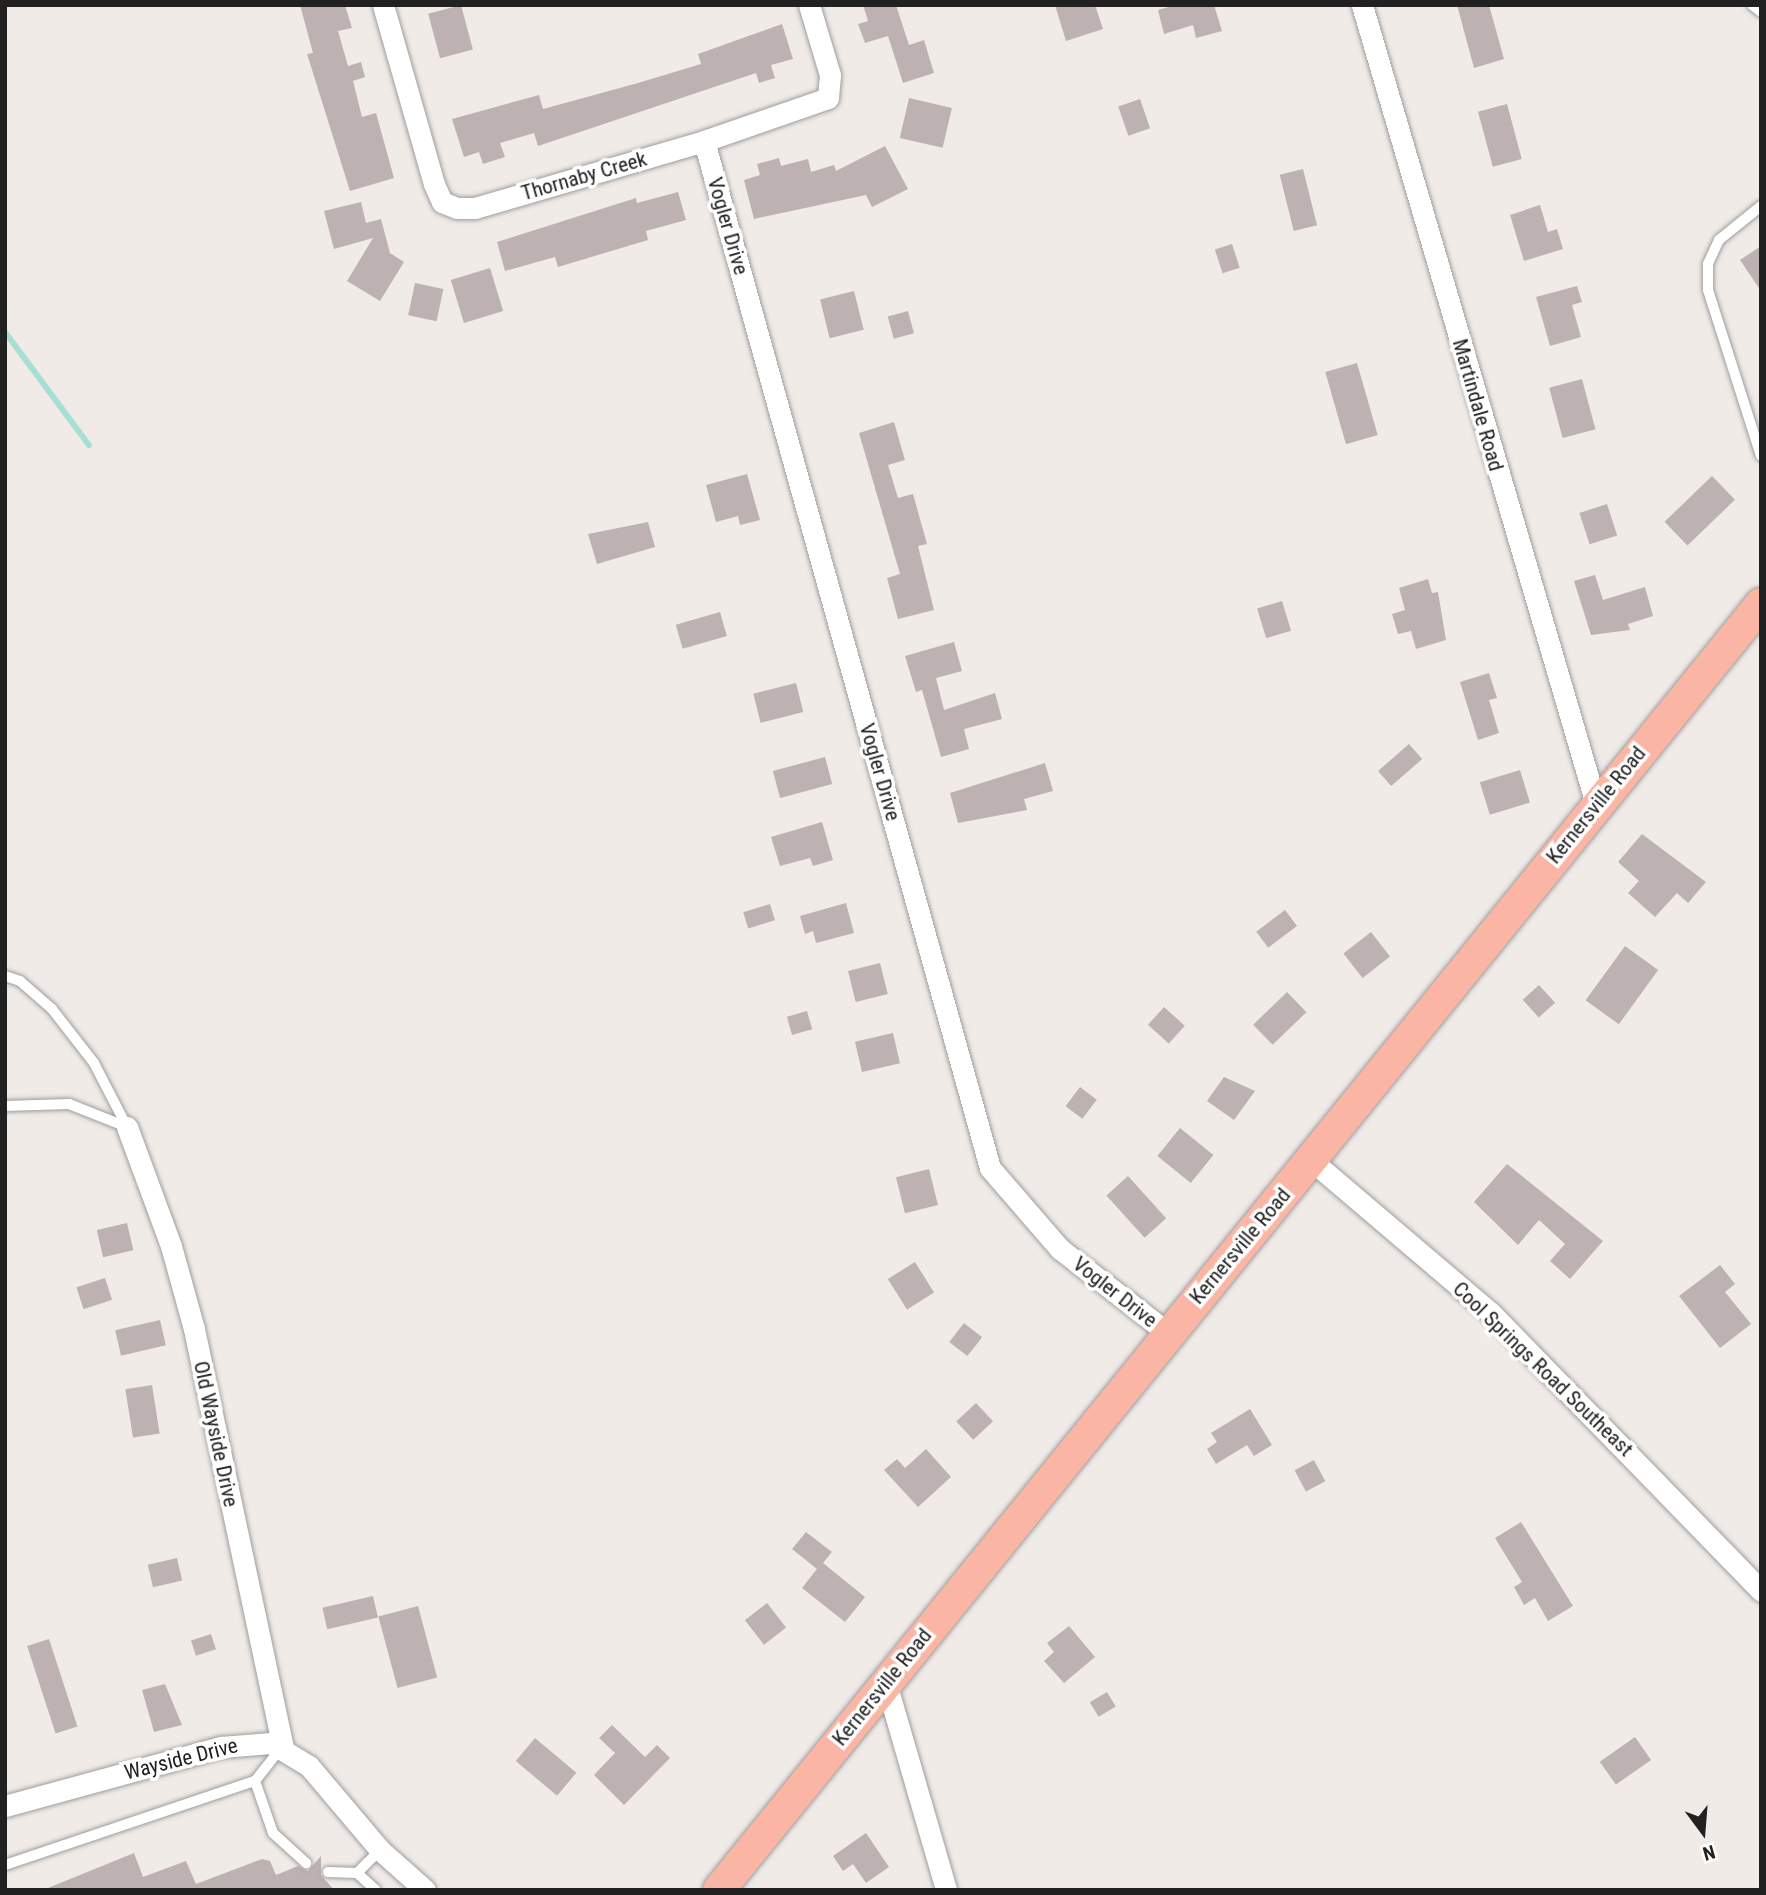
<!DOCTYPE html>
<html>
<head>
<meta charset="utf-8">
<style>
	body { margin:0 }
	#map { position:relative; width:1766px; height:1895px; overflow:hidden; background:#f1ebe8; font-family:"Roboto Condensed",sans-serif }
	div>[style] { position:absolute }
	.stream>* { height:6px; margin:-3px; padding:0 3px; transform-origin:3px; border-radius:3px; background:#a9ded6 }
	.building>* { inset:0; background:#beb1b1; transform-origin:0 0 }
	.roads { filter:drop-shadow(0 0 2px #9e9e9e) drop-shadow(0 0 2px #9e9e9e) }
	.service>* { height:10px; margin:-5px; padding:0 5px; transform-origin:5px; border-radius:5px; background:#fff }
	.minor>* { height:21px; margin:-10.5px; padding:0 10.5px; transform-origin:10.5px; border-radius:10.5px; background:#fff }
	.primary>* { height:32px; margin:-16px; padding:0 16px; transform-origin:16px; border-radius:16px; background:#fab5a4 }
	span { translate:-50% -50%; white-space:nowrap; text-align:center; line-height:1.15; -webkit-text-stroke:7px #fff; paint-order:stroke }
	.street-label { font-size:21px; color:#212121 }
	.frame { position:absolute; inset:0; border:7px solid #212121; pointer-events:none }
	.north { position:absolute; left:1668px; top:1797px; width:70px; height:70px; -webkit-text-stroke:5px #fff; paint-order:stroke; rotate:164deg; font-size:19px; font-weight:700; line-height:28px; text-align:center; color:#212121 }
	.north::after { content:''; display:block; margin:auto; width:24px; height:32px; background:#212121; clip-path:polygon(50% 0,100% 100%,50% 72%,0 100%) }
</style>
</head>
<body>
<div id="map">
	<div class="stream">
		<div style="left:5px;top:332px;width:141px;rotate:53.4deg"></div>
	</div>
	<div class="building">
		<div style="clip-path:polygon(300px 5px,345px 5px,352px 28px,338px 31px,348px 66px,361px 62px,365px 77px,353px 81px,362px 117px,376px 113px,394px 178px,350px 191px,307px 54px,313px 53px)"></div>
		<div style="left:461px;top:5px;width:46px;height:34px;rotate:75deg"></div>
		<div style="clip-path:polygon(863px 5px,896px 5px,909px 45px,924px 40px,934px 73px,903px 83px,888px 36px,865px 43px,858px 24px,868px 21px)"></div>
		<div style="clip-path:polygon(1055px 5px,1095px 5px,1103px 29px,1066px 41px)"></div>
		<div style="clip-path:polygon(1176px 5px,1214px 5px,1222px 31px,1196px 38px,1193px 25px,1164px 34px,1158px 10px)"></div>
		<div style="clip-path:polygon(1457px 5px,1489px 5px,1504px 59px,1474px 68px)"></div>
		<div style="clip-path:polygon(782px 24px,793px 59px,771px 65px,775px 78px,759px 83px,756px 73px,538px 146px,534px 133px,500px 143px,505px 157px,483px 164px,479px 152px,464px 157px,452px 119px,539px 95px,543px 109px,638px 83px,701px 64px,698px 54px)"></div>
		<div style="left:909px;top:98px;width:44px;height:41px;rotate:13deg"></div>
		<div style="left:1140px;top:99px;width:31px;height:23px;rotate:71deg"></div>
		<div style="left:1507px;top:104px;width:57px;height:30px;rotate:75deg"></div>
		<div style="clip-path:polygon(885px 146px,908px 189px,872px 207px,866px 195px,754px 219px,744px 180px,760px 175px,757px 164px,779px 158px,781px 166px,808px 159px,811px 172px,834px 165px,836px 171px)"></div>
		<div style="left:1303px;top:169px;width:58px;height:24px;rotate:76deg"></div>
		<div style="clip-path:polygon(678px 192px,686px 220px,646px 231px,648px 240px,558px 267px,555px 257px,505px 271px,497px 242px,636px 198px,637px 203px)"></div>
		<div style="clip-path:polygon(361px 202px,366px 223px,381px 219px,390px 253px,404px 262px,380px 301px,347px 281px,373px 238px,334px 249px,324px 211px)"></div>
		<div style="clip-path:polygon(1540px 205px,1548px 232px,1557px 229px,1563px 249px,1524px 261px,1510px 215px)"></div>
		<div style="left:1232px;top:244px;width:25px;height:18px;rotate:72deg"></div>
		<div style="clip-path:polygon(1761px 246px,1761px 291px,1740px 260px)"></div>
		<div style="left:490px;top:268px;width:45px;height:41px;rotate:73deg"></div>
		<div style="left:415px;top:283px;width:29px;height:33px;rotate:12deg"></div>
		<div style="clip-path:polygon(1577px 286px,1582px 302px,1572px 305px,1581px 337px,1550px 346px,1536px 297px)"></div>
		<div style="left:854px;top:291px;width:40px;height:35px;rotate:76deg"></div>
		<div style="left:908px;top:311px;width:23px;height:21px;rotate:75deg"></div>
		<div style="left:1357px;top:363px;width:75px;height:33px;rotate:74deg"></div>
		<div style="left:1582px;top:379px;width:52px;height:34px;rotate:75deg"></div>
		<div style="clip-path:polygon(894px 422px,905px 460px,888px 465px,898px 498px,913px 494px,927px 544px,918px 546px,934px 610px,898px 619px,887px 578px,900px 574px,859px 433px)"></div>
		<div style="clip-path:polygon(747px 474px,760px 520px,740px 525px,738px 516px,716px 522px,706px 485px)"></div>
		<div style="left:1712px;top:476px;width:33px;height:66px;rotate:46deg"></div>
		<div style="left:1607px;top:504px;width:33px;height:29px;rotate:72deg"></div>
		<div style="clip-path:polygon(648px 522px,655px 547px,597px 564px,588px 534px)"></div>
		<div style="clip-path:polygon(1595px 575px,1603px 600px,1645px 587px,1653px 616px,1628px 624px,1630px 630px,1591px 635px,1574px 581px)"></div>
		<div style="clip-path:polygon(1428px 579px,1432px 593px,1438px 592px,1446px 640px,1416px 649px,1411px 631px,1398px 634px,1392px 614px,1405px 610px,1399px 588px)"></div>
		<div style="left:1282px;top:601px;width:31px;height:26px;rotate:73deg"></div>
		<div style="left:720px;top:612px;width:25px;height:46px;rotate:74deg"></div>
		<div style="clip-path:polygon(954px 642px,962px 671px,936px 678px,944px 710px,995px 693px,1002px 719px,964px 729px,969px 749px,941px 757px,922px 690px,916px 692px,905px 656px)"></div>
		<div style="clip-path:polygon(1489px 673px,1497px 698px,1489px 700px,1499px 733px,1478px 740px,1460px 682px)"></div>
		<div style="left:796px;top:683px;width:30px;height:44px;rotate:76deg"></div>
		<div style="left:1409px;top:744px;width:20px;height:41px;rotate:49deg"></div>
		<div style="left:825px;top:757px;width:28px;height:54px;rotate:75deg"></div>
		<div style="clip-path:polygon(1045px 763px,1053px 791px,1024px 799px,1027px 810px,958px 823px,950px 793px)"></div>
		<div style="left:1520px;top:770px;width:34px;height:42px;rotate:73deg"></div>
		<div style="clip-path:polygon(822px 822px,833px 860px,813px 866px,810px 858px,780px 866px,771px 837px)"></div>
		<div style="clip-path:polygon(1642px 834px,1706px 882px,1688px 903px,1677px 893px,1655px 917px,1628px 893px,1639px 881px,1618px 862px)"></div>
		<div style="clip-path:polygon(846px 903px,854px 933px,816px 943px,813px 931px,805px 934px,800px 916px)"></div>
		<div style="left:770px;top:904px;width:17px;height:28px;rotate:73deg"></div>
		<div style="left:1285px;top:910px;width:20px;height:36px;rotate:53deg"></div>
		<div style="left:1371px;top:932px;width:31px;height:35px;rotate:52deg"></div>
		<div style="left:1625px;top:946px;width:41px;height:67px;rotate:36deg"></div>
		<div style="left:880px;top:963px;width:32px;height:33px;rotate:76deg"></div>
		<div style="left:1539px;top:985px;width:24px;height:22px;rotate:48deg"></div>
		<div style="left:1287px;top:992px;width:28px;height:47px;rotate:46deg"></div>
		<div style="left:1164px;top:1007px;width:28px;height:24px;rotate:42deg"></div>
		<div style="left:807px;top:1011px;width:19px;height:21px;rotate:74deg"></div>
		<div style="left:893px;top:1033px;width:31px;height:39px;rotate:77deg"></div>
		<div style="clip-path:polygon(1224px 1077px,1255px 1091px,1234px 1120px,1207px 1101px)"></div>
		<div style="left:1080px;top:1087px;width:21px;height:24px;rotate:37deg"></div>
		<div style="left:1180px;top:1128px;width:43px;height:36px;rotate:39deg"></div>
		<div style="clip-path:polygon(1507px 1164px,1603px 1241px,1570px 1279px,1550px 1261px,1565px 1244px,1539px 1220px,1518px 1245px,1474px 1202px)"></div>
		<div style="left:929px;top:1169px;width:37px;height:34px;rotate:76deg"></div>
		<div style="left:1128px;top:1176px;width:57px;height:29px;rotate:48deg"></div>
		<div style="left:127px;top:1223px;width:28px;height:31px;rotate:77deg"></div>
		<div style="left:915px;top:1262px;width:36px;height:32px;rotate:58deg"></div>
		<div style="clip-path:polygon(1720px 1265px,1735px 1284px,1725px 1292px,1751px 1324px,1720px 1348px,1679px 1296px)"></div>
		<div style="left:105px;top:1278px;width:23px;height:30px;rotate:72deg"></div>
		<div style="left:160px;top:1320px;width:26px;height:46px;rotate:77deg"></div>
		<div style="left:964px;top:1323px;width:23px;height:24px;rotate:38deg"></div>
		<div style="left:152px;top:1385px;width:49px;height:27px;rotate:81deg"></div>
		<div style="left:976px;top:1403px;width:25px;height:27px;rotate:47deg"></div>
		<div style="clip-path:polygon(1250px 1409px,1272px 1445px,1254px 1456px,1247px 1445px,1216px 1464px,1207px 1449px,1217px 1442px,1211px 1433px)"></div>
		<div style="clip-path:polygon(926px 1449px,951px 1477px,918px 1507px,884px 1470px,897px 1459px,905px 1468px)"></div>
		<div style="left:1314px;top:1460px;width:24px;height:22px;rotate:62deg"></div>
		<div style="clip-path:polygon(1521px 1522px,1573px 1606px,1548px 1621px,1535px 1598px,1524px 1605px,1514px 1587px,1522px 1582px,1495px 1538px)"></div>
		<div style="clip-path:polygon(806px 1532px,832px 1552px,823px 1563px,865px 1597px,845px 1622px,802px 1588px,817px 1569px,792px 1549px)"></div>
		<div style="left:177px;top:1558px;width:23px;height:30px;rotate:77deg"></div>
		<div style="left:373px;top:1596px;width:22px;height:52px;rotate:77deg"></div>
		<div style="left:767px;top:1603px;width:31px;height:28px;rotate:52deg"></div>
		<div style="left:418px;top:1606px;width:74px;height:41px;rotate:75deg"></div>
		<div style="clip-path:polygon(1069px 1626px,1095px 1657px,1064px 1683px,1044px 1661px,1054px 1652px,1047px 1643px)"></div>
		<div style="left:211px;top:1634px;width:16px;height:21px;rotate:72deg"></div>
		<div style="left:49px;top:1639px;width:92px;height:23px;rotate:72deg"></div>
		<div style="clip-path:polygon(165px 1684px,182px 1725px,154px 1732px,142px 1690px)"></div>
		<div style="left:1107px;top:1692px;width:17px;height:20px;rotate:59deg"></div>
		<div style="clip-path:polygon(612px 1725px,645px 1757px,657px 1745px,670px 1758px,624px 1805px,594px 1775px,615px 1753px,599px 1738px)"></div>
		<div style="left:1635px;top:1737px;width:28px;height:43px;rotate:55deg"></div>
		<div style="left:535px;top:1738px;width:54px;height:30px;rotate:40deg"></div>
		<div style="clip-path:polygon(866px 1833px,889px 1867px,866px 1883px,853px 1864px,843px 1871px,833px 1856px)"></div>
		<div style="clip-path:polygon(134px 1853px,143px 1877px,186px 1861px,196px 1884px,262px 1859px,270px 1861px,276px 1875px,298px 1866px,308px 1871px,321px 1856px,321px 1875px,334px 1890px,43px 1890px)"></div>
	</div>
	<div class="roads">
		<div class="service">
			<div style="left:1752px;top:5px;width:11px;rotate:38deg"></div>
			<div style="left:1761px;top:206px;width:54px;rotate:141deg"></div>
			<div style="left:1719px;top:240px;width:26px;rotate:115deg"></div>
			<div style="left:1708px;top:264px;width:26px;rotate:90deg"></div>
			<div style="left:1708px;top:290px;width:174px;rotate:72.3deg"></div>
			<div style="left:5px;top:976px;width:16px;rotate:18deg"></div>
			<div style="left:20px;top:981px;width:43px;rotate:41.2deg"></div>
			<div style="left:52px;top:1009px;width:68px;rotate:52.1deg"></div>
			<div style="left:94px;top:1063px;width:72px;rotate:62.7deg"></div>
			<div style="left:5px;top:1106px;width:64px;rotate:-1.8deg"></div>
			<div style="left:69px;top:1104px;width:62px;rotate:21.6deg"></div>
			<div style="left:281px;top:1748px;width:42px;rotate:128.2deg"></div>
			<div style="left:255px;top:1781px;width:55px;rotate:70.9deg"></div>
			<div style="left:273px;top:1833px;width:45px;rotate:42.3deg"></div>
			<div style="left:5px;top:1865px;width:264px;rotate:-18.6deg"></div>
			<div style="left:328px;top:1872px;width:29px;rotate:2deg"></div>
			<div style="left:357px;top:1873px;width:33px;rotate:-45deg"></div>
			<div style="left:357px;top:1873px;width:25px;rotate:42deg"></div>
		</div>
		<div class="minor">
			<div style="left:383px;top:5px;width:186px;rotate:74.1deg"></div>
			<div style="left:434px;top:184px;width:20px;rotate:66deg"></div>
			<div style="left:442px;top:202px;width:16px;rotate:22deg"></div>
			<div style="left:457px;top:208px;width:18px"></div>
			<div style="left:475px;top:208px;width:239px;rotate:-16.3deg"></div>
			<div style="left:704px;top:141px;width:131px;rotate:-19.1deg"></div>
			<div style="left:828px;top:98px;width:23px;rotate:-85deg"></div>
			<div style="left:830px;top:75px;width:73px;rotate:-106.7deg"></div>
			<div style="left:1362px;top:5px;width:833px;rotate:73.68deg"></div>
			<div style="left:704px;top:141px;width:1066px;rotate:74.44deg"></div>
			<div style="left:990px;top:1168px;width:107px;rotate:49.2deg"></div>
			<div style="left:1060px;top:1249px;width:137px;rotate:37.9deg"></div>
			<div style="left:127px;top:1127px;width:127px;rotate:69.7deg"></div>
			<div style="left:171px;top:1246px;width:86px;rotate:74.5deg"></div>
			<div style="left:194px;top:1329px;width:426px;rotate:78deg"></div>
			<div style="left:1311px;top:1160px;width:236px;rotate:40.4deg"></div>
			<div style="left:1491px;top:1313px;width:388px;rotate:45.8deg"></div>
			<div style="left:886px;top:1683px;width:216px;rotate:73.8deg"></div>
			<div style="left:5px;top:1806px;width:224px;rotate:-15.3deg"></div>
			<div style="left:221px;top:1747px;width:50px;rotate:-4.6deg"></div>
			<div style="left:271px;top:1743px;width:44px;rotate:31.2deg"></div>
			<div style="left:309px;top:1766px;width:110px;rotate:49.8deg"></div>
			<div style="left:380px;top:1850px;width:60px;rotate:41.6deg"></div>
		</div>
		<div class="primary">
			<div style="left:719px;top:1890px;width:1655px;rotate:-50.98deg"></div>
		</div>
	</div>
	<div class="street-label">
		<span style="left:584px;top:176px;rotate:-16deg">Thornaby Creek</span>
		<span style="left:728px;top:226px;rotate:74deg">Vogler Drive</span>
		<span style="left:1478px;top:405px;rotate:74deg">Martindale Road</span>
		<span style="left:880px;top:772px;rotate:74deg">Vogler Drive</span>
		<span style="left:1596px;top:805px;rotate:-51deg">Kernersville Road</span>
		<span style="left:1240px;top:1246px;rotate:-50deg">Kernersville Road</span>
		<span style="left:1115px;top:1292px;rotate:38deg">Vogler Drive</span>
		<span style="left:1543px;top:1369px;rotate:44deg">Cool Springs Road Southeast</span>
		<span style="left:216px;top:1434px;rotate:78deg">Old Wayside Drive</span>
		<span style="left:882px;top:1687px;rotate:-51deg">Kernersville Road</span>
		<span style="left:181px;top:1759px;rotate:-14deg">Wayside Drive</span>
	</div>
	<div class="frame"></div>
	<div class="north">N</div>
</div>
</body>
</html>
